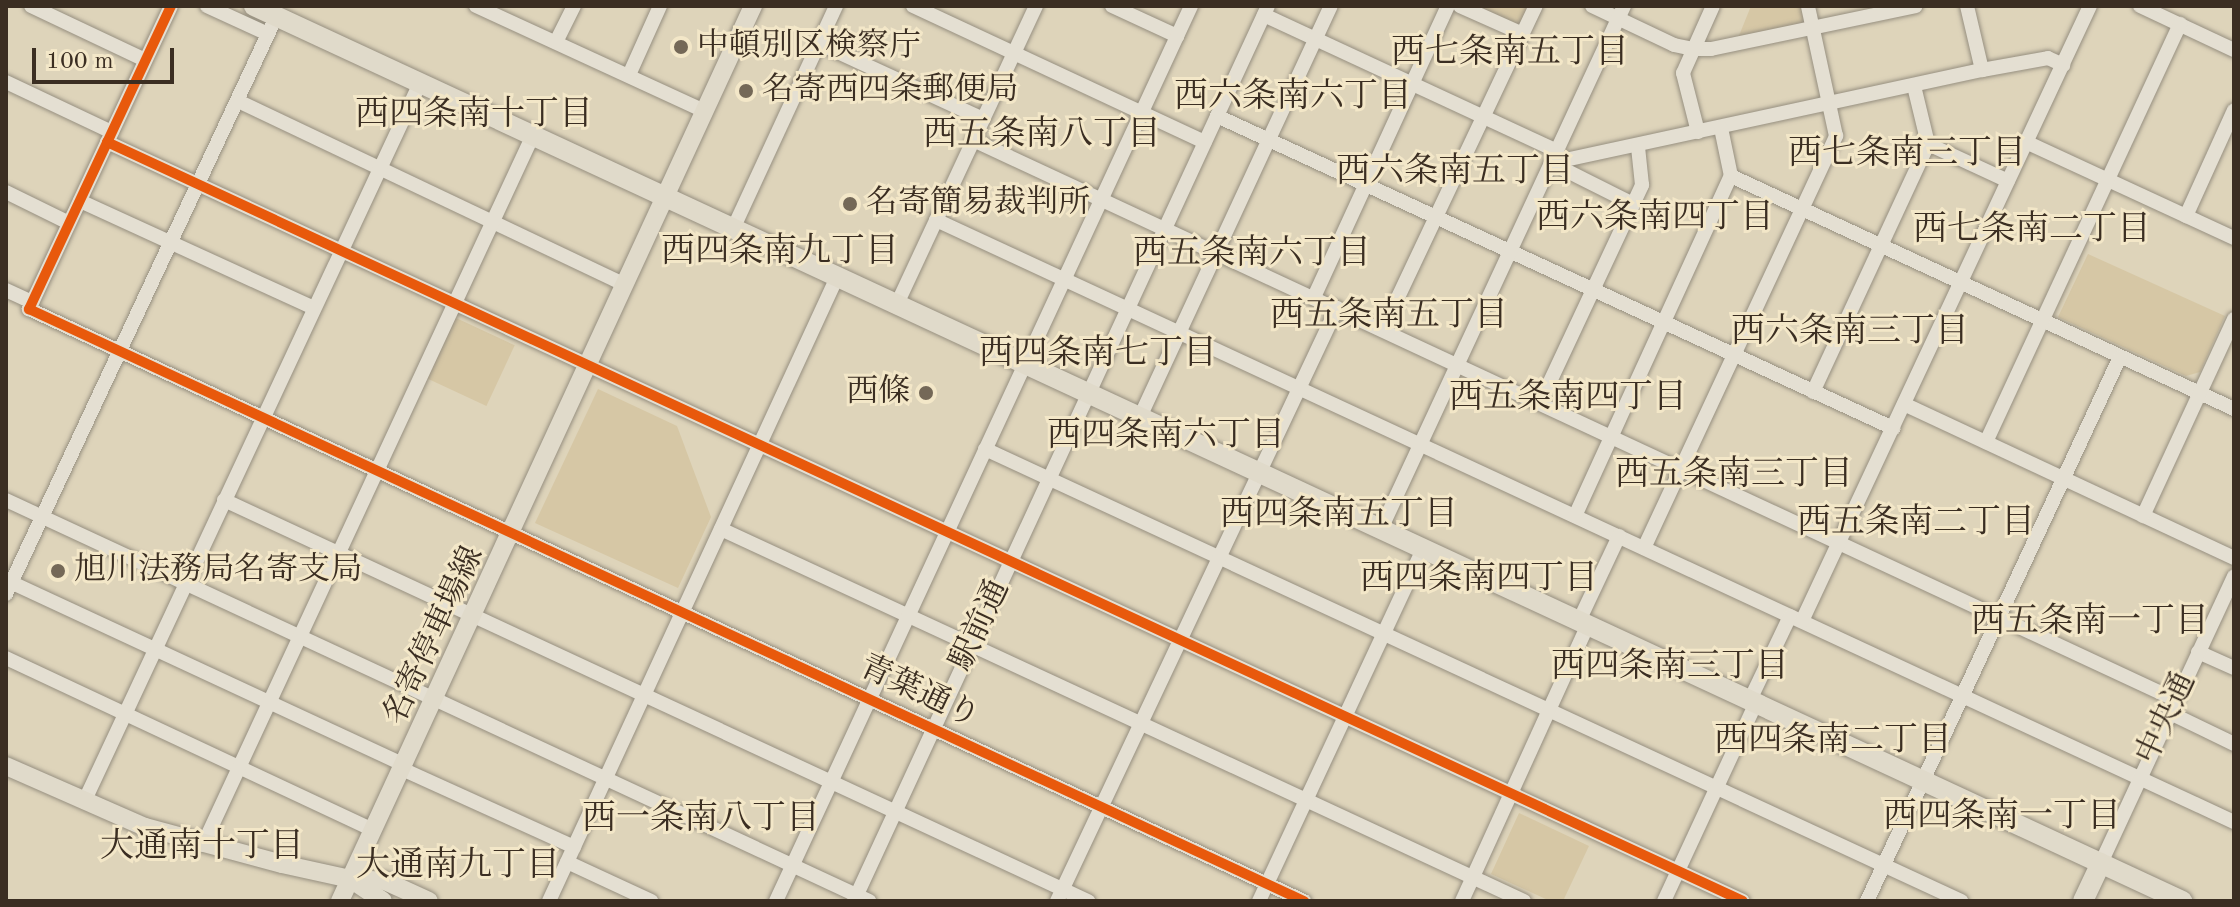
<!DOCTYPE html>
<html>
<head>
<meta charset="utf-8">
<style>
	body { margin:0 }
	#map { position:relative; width:2240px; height:907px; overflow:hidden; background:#ded4ba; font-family:"Old Standard TT","Noto Serif JP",serif }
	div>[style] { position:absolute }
	.green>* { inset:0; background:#d6c7a5; transform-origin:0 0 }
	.roads { filter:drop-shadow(0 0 2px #968f80) drop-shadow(0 0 2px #968f80) }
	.minor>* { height:14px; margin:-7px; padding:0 7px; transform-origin:7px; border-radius:7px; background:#e4dfd2 }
	.major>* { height:18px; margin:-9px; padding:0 9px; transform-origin:9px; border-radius:9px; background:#e0daca }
	.highway>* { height:20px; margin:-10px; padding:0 10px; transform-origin:10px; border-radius:10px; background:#e0daca }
	.cycleway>* { height:10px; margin:-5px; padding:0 5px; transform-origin:5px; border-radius:5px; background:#e8590c }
	.dots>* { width:22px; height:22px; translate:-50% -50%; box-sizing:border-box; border:4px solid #f3e7c8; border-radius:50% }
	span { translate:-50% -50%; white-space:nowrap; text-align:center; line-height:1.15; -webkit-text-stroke:6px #f3e7c8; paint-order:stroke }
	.poi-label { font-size:32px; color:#3b2e22 }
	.left { translate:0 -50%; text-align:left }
	.right { translate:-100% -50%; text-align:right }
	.street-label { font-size:32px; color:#3b2e22 }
	.neighbourhood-label { font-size:34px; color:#3b2e22 }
	.frame { position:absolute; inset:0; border:8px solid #3b2e22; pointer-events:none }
	.scale { position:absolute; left:32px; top:48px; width:142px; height:36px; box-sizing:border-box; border:4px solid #3b2e22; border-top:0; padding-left:10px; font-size:24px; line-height:28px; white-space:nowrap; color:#3b2e22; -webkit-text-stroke:6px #f3e7c8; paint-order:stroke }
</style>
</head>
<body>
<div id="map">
	<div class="green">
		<div style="clip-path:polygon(1470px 6px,1531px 6px,1518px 28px)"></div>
		<div style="clip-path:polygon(1751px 6px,1803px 6px,1806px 22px,1738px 38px)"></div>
		<div style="clip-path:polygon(2088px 254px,2225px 316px,2200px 372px,2186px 376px,2058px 317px)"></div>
		<div style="left:454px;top:317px;width:67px;height:67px;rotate:25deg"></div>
		<div style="clip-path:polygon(598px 389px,677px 426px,711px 517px,678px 588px,535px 523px)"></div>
		<div style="clip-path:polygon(1519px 813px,1589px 846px,1563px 901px,1550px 901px,1491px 874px)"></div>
	</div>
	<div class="roads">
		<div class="minor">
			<div style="left:31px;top:6px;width:126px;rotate:25.3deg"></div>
			<div style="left:171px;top:6px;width:335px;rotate:115.1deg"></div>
			<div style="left:29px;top:309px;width:1406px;rotate:24.91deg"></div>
			<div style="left:207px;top:6px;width:67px;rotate:24.7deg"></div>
			<div style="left:476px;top:6px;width:251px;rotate:24.7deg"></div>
			<div style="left:913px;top:6px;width:322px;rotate:25deg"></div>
			<div style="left:1112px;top:6px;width:72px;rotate:24.8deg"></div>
			<div style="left:1460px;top:6px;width:69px;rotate:24deg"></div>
			<div style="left:1592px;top:6px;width:91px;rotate:25.4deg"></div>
			<div style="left:1674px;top:45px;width:19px;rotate:12deg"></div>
			<div style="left:1693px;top:49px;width:18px"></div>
			<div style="left:1711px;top:49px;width:209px;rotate:-11.8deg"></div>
			<div style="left:1967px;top:6px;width:66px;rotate:76.8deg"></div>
			<div style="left:2140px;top:6px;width:104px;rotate:25.1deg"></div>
			<div style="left:1264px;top:15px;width:323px;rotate:24.9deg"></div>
			<div style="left:556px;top:42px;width:40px;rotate:-63.4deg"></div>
			<div style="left:818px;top:43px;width:182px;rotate:24.7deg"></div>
			<div style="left:629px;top:75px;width:76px;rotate:-65.8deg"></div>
			<div style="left:6px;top:82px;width:117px;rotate:25.3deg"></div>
			<div style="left:1914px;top:86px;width:60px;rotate:76.4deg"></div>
			<div style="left:1928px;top:144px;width:88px;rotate:24.8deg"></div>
			<div style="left:238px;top:101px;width:429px;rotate:25.4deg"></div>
			<div style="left:1217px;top:116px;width:745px;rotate:24.78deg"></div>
			<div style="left:1698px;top:132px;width:61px;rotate:-104.3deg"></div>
			<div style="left:1683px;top:73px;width:73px;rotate:-65.9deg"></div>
			<div style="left:973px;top:140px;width:1327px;rotate:24.96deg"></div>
			<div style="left:107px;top:142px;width:1803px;rotate:24.89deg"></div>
			<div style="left:2026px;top:142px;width:229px;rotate:24.8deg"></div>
			<div style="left:1551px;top:163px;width:441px;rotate:-12.2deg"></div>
			<div style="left:1982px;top:70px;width:67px;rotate:-10.3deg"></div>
			<div style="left:2048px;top:58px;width:17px;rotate:25deg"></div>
			<div style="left:1551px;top:163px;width:92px;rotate:26.6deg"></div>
			<div style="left:1731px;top:176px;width:554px;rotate:24.85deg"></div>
			<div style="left:6px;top:192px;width:70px;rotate:26.2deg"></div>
			<div style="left:80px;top:201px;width:257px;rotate:24.6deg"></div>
			<div style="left:2186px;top:216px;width:116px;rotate:-65.6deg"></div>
			<div style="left:936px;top:220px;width:1431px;rotate:24.88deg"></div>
			<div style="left:733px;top:229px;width:246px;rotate:-65.2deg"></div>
			<div style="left:6px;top:290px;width:29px;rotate:25deg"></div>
			<div style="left:1314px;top:297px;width:320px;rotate:-65.3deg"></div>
			<div style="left:897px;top:304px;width:329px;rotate:-65deg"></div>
			<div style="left:1383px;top:329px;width:357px;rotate:-64.7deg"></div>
			<div style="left:1813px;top:392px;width:273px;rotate:-65.1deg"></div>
			<div style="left:1540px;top:403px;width:241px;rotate:-64.9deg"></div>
			<div style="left:1642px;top:185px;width:39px;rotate:-96deg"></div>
			<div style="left:1904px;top:404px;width:364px;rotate:25deg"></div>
			<div style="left:1140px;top:417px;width:453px;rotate:-65.1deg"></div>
			<div style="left:1986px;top:442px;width:461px;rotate:-65.1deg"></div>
			<div style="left:985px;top:449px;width:1076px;rotate:24.85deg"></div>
			<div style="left:6px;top:500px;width:952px;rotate:24.92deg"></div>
			<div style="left:224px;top:500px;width:953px;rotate:24.9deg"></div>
			<div style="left:1575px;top:516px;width:374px;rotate:-65.4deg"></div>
			<div style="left:1731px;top:176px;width:49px;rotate:-101.8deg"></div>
			<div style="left:2143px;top:516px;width:217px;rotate:-65.2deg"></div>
			<div style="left:721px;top:529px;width:885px;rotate:24.86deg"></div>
			<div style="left:1381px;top:529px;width:577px;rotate:-65.08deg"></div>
			<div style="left:1644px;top:548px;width:455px;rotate:-65deg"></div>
			<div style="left:1836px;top:136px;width:133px;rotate:-102.2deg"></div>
			<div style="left:6px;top:580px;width:439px;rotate:24.9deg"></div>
			<div style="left:6px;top:594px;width:637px;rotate:-64.92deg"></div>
			<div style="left:1579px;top:621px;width:94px;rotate:-64.8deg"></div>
			<div style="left:1802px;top:621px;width:679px;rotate:-64.91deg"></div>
			<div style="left:2198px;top:652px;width:39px;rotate:24deg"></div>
			<div style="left:6px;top:658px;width:406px;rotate:25.1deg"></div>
			<div style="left:1750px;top:700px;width:93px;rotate:-64.5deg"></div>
			<div style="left:2170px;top:713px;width:71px;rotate:25.8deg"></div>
			<div style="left:402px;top:769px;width:189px;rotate:24.4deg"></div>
			<div style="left:84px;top:802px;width:794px;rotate:-64.95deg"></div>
			<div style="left:203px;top:845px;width:783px;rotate:-65.07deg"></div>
			<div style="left:567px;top:862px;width:93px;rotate:24.9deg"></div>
			<div style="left:2101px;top:863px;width:316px;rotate:-65.1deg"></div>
			<div style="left:549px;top:901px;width:687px;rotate:-65.22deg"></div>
			<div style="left:776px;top:901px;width:987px;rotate:-65.12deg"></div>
			<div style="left:854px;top:901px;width:986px;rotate:-65.18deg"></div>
			<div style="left:1057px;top:901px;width:656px;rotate:-64.72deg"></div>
			<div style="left:1259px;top:901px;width:388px;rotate:-65deg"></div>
			<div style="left:1462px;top:901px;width:303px;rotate:-65.5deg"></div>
			<div style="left:1664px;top:901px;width:218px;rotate:-65.1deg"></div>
			<div style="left:1867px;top:901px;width:600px;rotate:-65.06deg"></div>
		</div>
		<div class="major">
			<div style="left:6px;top:766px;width:152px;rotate:23.7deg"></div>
			<div style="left:145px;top:827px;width:142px;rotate:15.1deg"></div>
			<div style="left:282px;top:864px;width:70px;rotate:12.4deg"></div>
			<div style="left:350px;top:879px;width:35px;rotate:3deg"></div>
			<div style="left:385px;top:881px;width:48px;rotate:24.4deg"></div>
			<div style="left:352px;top:880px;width:37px;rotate:34deg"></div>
			<div style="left:340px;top:901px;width:986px;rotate:-65.23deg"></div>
		</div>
		<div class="highway">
			<div style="left:254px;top:6px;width:2126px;rotate:24.9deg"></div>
			<div style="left:2083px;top:901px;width:42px;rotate:-64.7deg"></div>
		</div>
	</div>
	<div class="cycleway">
		<div style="left:171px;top:6px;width:335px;rotate:115.1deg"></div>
		<div style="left:29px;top:309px;width:1406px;rotate:24.91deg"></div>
		<div style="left:107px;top:142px;width:1803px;rotate:24.89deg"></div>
	</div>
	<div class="dots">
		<div style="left:681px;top:47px;background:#746857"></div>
		<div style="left:746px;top:91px;background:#746857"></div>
		<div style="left:850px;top:204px;background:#746857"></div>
		<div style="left:926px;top:393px;background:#746857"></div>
		<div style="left:58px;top:571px;background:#746857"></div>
	</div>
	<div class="poi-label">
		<span class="left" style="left:697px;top:47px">中頓別区検察庁</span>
		<span class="left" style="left:762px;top:91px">名寄西四条郵便局</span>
		<span class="left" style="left:866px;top:204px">名寄簡易裁判所</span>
		<span class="right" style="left:910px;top:393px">西條</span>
		<span class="left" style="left:74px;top:571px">旭川法務局名寄支局</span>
	</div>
	<div class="street-label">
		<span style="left:981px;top:626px;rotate:-65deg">駅前通</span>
		<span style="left:435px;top:636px;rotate:-65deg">名寄停車場線</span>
		<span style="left:919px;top:693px;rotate:25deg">青葉通り</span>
		<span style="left:2167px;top:719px;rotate:-65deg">中央通</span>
	</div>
	<div class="neighbourhood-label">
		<span style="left:1510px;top:54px">西七条南五丁目</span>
		<span style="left:1293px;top:98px">西六条南六丁目</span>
		<span style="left:474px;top:116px">西四条南十丁目</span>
		<span style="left:1042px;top:136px">西五条南八丁目</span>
		<span style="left:1907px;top:155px">西七条南三丁目</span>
		<span style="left:1455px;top:173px">西六条南五丁目</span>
		<span style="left:1655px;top:219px">西六条南四丁目</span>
		<span style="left:2032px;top:231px">西七条南二丁目</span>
		<span style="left:780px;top:253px">西四条南九丁目</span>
		<span style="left:1252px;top:255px">西五条南六丁目</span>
		<span style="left:1389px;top:317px">西五条南五丁目</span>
		<span style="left:1850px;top:333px">西六条南三丁目</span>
		<span style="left:1098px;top:355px">西四条南七丁目</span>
		<span style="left:1568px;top:399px">西五条南四丁目</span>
		<span style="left:1166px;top:437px">西四条南六丁目</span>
		<span style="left:1734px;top:476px">西五条南三丁目</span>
		<span style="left:1339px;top:516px">西四条南五丁目</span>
		<span style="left:1916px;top:524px">西五条南二丁目</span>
		<span style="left:1479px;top:580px">西四条南四丁目</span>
		<span style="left:2090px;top:623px">西五条南一丁目</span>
		<span style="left:1670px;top:668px">西四条南三丁目</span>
		<span style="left:1833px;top:742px">西四条南二丁目</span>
		<span style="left:2002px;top:818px">西四条南一丁目</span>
		<span style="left:701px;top:820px">西一条南八丁目</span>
		<span style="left:202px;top:848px">大通南十丁目</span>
		<span style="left:458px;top:867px">大通南九丁目</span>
	</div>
	<div class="frame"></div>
	<div class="scale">100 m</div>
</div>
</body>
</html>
